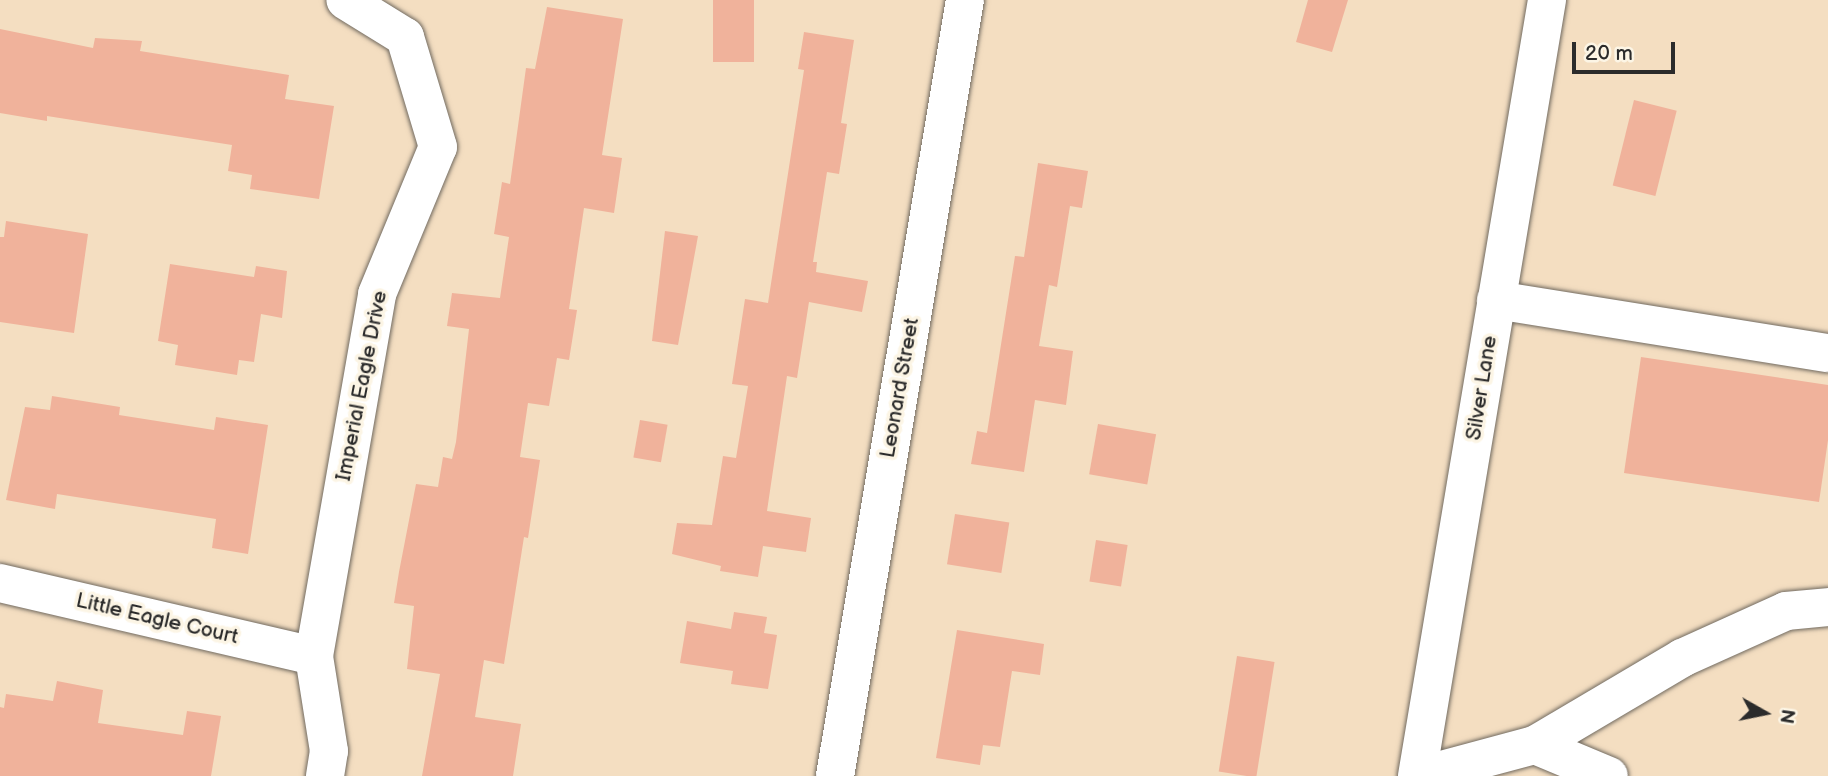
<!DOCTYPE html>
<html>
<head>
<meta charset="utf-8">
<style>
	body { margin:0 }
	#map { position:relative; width:1828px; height:776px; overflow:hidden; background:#f4dec1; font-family:"Balsamiq Sans",sans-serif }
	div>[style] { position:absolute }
	.building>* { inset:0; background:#f0b29b; transform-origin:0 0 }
	.roads { filter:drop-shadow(0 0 2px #716a60) drop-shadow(0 0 2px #716a60) }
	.minor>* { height:38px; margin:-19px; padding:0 19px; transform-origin:19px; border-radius:19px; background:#fff }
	span { translate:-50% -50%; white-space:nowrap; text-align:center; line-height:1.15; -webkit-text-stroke:7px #fcf5e5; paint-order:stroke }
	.street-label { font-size:21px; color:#2b2b2b }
	.north { position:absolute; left:1730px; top:678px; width:70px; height:70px; -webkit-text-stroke:5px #fcf5e5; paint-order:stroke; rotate:99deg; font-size:19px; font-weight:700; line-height:28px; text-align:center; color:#2b2b2b }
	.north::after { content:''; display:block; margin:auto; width:24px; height:32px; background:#2b2b2b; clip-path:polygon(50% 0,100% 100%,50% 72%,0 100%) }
	.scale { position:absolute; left:1572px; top:42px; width:103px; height:32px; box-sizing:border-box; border:4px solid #2b2b2b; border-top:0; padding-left:9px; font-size:21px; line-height:24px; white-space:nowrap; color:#2b2b2b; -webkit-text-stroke:5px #fcf5e5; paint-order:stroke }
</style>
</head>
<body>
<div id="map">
	<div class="building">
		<div style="left:713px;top:0;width:41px;height:62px"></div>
		<div style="clip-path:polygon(1308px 0,1348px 0,1332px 52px,1296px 42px)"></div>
		<div style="clip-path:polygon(547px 7px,623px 19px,602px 155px,622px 158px,614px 213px,584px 208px,569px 309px,577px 310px,569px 360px,557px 358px,549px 406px,528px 403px,520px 457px,540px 460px,528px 538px,524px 537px,504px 664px,484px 660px,475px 717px,521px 724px,513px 776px,422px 776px,440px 674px,407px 669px,414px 606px,394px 603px,399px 572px,416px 484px,438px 487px,443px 457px,452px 459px,456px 442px,469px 329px,447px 326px,452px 293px,500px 298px,509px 237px,494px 234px,502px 182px,510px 184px,526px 68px,535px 69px)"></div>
		<div style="clip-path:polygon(0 29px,93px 48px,95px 38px,142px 41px,140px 51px,289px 75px,285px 99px,334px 106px,319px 199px,250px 189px,252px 175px,228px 171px,232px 145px,47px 116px,47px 121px,0 113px)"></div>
		<div style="clip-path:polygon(804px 32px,854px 40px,841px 123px,847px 124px,839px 174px,827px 172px,813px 262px,817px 262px,816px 272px,868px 281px,862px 312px,809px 302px,797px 378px,787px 376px,767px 511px,811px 518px,806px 552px,763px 546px,758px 577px,720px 571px,721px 566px,672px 554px,677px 523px,712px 525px,723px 456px,736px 458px,748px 386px,732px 384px,745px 299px,768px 303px,804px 70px,798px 69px)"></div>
		<div style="left:1634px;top:100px;width:44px;height:88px;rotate:14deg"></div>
		<div style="clip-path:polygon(1038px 163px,1088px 171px,1082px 208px,1070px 206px,1057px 287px,1049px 285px,1039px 346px,1073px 351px,1066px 405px,1035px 400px,1024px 472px,971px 464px,977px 431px,987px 433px,1015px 256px,1024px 257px)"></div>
		<div style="clip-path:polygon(6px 221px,88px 234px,74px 333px,0 322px,0 237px,4px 237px)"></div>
		<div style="clip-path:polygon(665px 231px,698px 236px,678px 345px,652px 341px)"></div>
		<div style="clip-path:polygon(170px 264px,254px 277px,256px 266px,287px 271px,282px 318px,261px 314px,254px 362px,239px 360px,237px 375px,175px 365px,178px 345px,158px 341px)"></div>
		<div style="clip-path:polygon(1641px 357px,1828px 385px,1828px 440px,1819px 502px,1624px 473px)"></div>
		<div style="clip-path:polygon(52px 396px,120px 407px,119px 415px,214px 430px,216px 417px,268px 425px,248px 554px,212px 548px,216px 519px,57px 494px,55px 509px,6px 500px,25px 407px,50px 410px)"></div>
		<div style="left:640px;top:420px;width:28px;height:38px;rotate:10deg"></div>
		<div style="left:1098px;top:424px;width:59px;height:51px;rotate:10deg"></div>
		<div style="left:955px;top:514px;width:55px;height:51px;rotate:9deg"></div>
		<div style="left:1096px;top:540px;width:32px;height:42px;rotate:9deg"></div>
		<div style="clip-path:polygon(734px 612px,767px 617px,764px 633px,777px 635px,768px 689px,731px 684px,733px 671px,680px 663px,687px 621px,731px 629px)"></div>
		<div style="clip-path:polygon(957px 630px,1044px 644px,1040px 675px,1012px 671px,1000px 747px,983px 745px,980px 765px,936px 758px)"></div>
		<div style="left:1237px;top:656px;width:38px;height:117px;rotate:9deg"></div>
		<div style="clip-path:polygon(57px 681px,103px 690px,98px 723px,183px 735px,187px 711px,221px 716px,211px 776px,0 776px,0 707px,4px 708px,6px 694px,53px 701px)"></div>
	</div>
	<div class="roads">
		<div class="minor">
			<div style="left:1496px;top:300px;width:336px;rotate:9.1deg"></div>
			<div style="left:0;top:583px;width:322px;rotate:13.1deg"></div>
			<div style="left:1535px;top:745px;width:80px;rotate:22.7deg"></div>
			<div style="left:325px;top:776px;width:25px;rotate:-81deg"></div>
			<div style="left:329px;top:751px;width:96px;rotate:-99deg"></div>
			<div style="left:314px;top:656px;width:367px;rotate:-80.1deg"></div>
			<div style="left:377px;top:294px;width:159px;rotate:-67.5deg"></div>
			<div style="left:438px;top:147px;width:115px;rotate:-106.7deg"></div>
			<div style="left:405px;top:37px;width:70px;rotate:-148.3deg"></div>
			<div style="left:835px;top:776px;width:787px;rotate:-80.49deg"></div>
			<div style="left:1417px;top:776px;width:787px;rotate:-80.49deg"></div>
			<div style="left:1419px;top:776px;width:120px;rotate:-15deg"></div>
			<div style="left:1535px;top:745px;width:171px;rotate:-30.6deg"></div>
			<div style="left:1682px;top:658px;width:114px;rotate:-24.3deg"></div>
			<div style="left:1786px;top:611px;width:42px;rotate:-5.4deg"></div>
		</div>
	</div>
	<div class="street-label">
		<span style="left:362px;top:386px;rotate:-79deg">Imperial Eagle Drive</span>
		<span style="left:900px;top:388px;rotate:-80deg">Leonard Street</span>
		<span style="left:1482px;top:388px;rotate:-81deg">Silver Lane</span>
		<span style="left:157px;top:619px;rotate:13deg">Little Eagle Court</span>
	</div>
	<div class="north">N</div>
	<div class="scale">20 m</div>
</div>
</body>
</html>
